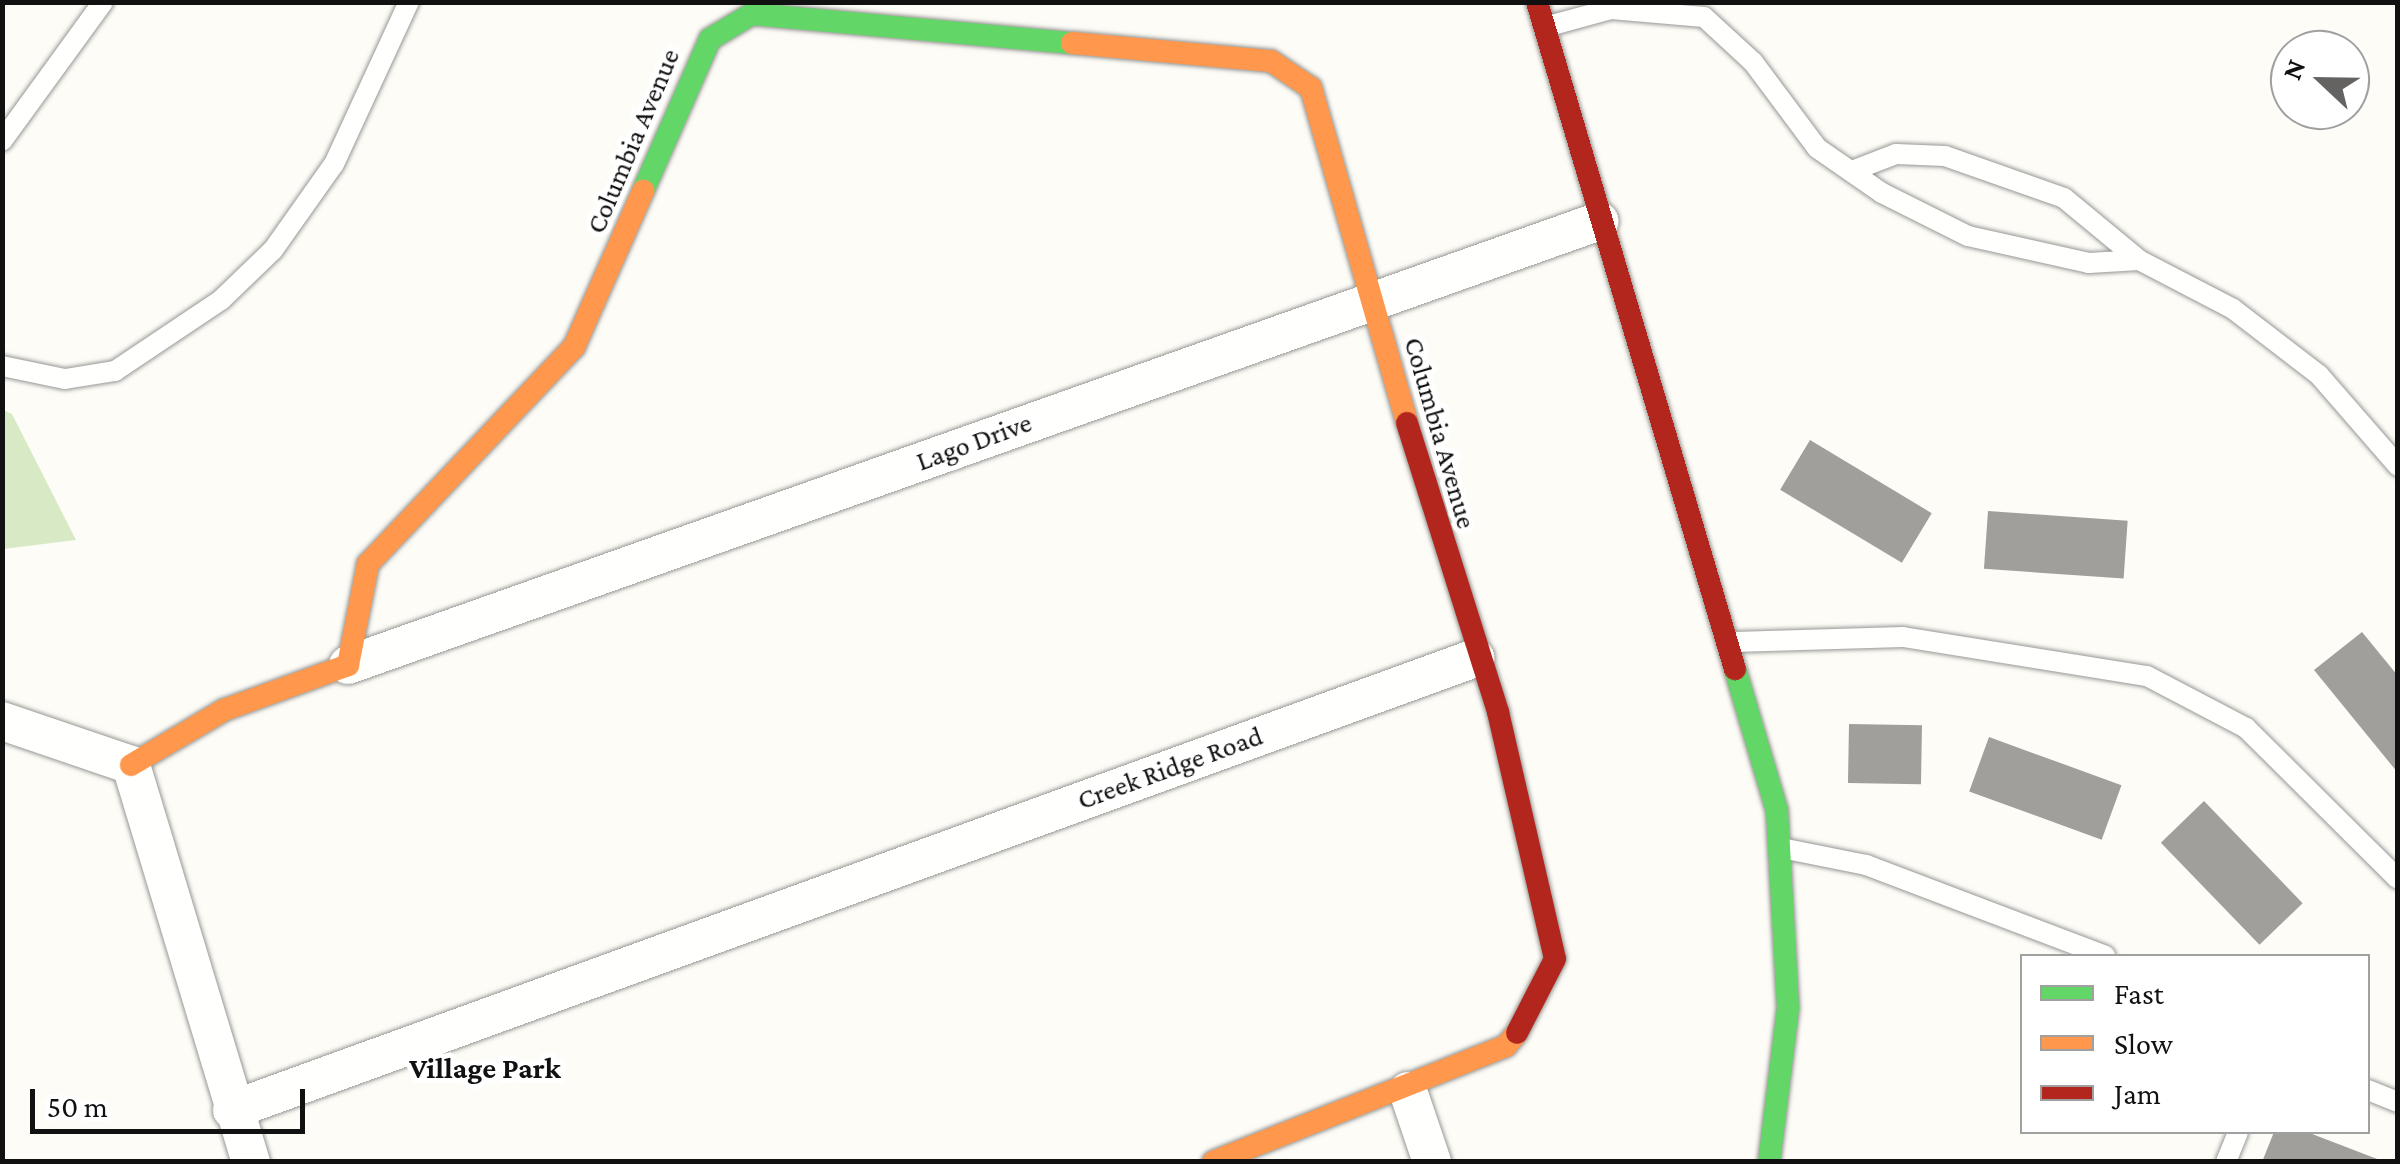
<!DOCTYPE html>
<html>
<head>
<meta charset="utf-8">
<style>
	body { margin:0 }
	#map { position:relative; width:2400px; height:1164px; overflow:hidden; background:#fdfcf7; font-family:"Crimson Pro",serif }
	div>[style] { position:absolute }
	.forest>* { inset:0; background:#d8eac5 }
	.building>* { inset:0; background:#a19f9c; transform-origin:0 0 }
	.roads { filter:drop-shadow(0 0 2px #979795) drop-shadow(0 0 2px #979795) }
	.lane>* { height:20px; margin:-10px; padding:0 10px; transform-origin:10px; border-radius:10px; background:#fffffe }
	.street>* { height:38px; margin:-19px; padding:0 19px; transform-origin:19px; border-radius:19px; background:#fffffe }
	.fast>* { height:22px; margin:-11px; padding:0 11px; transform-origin:11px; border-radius:11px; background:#63d668 }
	.slow>* { height:22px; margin:-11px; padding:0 11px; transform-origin:11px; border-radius:11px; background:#ff974d }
	.jam>* { height:22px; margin:-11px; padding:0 11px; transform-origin:11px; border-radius:11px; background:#b3261e }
	span { translate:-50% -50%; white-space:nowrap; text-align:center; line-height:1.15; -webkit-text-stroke:10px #fff; paint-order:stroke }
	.street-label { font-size:28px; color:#111 }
	.neighbourhood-label { font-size:30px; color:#111; font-weight:700 }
	.frame { position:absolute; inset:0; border:5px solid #111; pointer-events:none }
	.legend { position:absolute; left:2020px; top:954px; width:350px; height:180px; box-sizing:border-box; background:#fff; border:2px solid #a0a0a0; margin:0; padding:12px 18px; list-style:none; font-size:30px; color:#111 }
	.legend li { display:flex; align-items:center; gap:20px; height:50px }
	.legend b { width:50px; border:2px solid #a0a0a0 }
	.north { position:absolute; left:2270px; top:30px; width:100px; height:100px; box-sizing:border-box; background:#fff; border:2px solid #a0a0a0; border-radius:50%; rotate:292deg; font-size:28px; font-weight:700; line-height:40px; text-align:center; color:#111 }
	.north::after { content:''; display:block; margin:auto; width:35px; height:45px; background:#646362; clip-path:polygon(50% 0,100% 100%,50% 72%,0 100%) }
	.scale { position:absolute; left:30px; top:1089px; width:275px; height:45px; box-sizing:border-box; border:5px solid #111; border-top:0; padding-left:12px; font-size:30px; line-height:35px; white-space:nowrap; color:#111; -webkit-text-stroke:8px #fff; paint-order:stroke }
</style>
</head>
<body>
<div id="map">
	<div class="forest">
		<div style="clip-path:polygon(3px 410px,12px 414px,76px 540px,3px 549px)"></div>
	</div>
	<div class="building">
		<div style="left:1810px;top:440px;width:142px;height:58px;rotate:31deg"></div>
		<div style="left:1988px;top:511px;width:140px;height:58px;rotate:4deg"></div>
		<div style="clip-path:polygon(2362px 632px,2398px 676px,2398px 773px,2314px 670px)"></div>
		<div style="left:1849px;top:724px;width:73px;height:59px;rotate:1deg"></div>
		<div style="left:1989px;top:737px;width:141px;height:58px;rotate:20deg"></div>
		<div style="left:2204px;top:801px;width:142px;height:60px;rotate:46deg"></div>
		<div style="clip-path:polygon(2274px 1132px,2307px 1132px,2385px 1162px,2262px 1162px)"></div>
	</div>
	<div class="roads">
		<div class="lane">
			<div style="left:1545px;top:27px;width:68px;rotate:-15.3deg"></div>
			<div style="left:1611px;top:9px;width:93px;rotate:4.9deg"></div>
			<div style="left:1704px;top:17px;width:67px;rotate:42.6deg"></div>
			<div style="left:1753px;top:62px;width:107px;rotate:53.3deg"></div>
			<div style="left:1817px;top:148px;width:79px;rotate:34.7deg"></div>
			<div style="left:1882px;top:193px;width:96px;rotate:26.6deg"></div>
			<div style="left:1968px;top:236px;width:124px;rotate:12.6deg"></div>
			<div style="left:2089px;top:263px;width:50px;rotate:-3.4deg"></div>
			<div style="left:2px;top:141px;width:172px;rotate:-54deg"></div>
			<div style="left:1857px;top:169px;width:42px;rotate:-21deg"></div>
			<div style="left:1896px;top:154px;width:49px;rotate:2.3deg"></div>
			<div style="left:1945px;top:156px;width:126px;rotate:19.4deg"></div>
			<div style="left:2064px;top:198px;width:97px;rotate:39.6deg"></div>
			<div style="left:2139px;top:260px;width:106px;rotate:27.5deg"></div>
			<div style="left:2233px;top:309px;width:108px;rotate:37.5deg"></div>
			<div style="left:2319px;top:375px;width:121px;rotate:49deg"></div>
			<div style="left:2px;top:366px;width:64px;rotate:11.7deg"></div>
			<div style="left:65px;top:379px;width:51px;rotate:-9.1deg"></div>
			<div style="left:115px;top:371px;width:128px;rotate:-33.8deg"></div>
			<div style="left:221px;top:300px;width:72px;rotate:-43.9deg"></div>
			<div style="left:273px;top:250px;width:105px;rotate:-54.7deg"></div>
			<div style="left:334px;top:164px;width:179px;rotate:-65.2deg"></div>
			<div style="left:1734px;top:642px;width:169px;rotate:-1.7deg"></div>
			<div style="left:1903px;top:637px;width:247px;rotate:9.1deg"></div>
			<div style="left:2147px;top:676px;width:112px;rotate:27.7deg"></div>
			<div style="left:2246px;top:728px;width:214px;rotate:44.8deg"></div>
			<div style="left:1781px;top:848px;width:87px;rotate:11.3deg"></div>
			<div style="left:1866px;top:865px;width:256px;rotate:20.8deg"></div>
			<div style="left:2368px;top:1090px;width:32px;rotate:22deg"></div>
			<div style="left:2226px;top:1162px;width:32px;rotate:-68deg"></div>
		</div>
		<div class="street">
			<div style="left:348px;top:665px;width:1328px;rotate:-19.53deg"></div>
			<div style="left:2px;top:721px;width:136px;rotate:18.8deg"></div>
			<div style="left:131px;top:765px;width:415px;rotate:73.2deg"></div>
			<div style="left:1408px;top:1091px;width:75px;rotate:71.3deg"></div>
			<div style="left:232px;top:1110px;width:1323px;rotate:-19.98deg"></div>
		</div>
		<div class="fast">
			<div style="left:643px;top:191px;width:166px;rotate:-66.2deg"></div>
			<div style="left:710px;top:39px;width:49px;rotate:-30.8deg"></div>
			<div style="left:752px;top:14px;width:321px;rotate:5.2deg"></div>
			<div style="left:1735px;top:669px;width:148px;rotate:73.5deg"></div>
			<div style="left:1777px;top:811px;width:197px;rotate:86.8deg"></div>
			<div style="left:1788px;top:1008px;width:155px;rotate:97deg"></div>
		</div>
		<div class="slow">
			<div style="left:1072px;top:43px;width:200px;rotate:5.2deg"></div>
			<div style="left:1271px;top:61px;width:48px;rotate:34deg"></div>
			<div style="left:1311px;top:88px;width:348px;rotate:74deg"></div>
			<div style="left:131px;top:765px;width:108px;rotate:-30.6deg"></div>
			<div style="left:224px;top:710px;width:132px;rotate:-19.9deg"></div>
			<div style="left:348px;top:665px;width:103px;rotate:-78.8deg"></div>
			<div style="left:368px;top:564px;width:299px;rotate:-46.5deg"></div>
			<div style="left:574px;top:347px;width:171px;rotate:-66.1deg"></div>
			<div style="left:1213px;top:1162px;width:315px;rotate:-21.6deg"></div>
			<div style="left:1506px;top:1046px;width:17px;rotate:-50deg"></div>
		</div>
		<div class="jam">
			<div style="left:1537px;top:2px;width:696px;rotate:73.47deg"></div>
			<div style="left:1407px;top:423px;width:303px;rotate:72.5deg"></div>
			<div style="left:1498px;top:712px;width:253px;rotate:77deg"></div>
			<div style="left:1555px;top:959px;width:83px;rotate:117.2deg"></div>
		</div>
	</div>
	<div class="street-label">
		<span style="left:633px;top:141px;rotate:-67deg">Columbia Avenue</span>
		<span style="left:1440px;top:433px;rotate:74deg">Columbia Avenue</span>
		<span style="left:974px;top:442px;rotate:-20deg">Lago Drive</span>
		<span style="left:1170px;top:768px;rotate:-20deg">Creek Ridge Road</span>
	</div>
	<div class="neighbourhood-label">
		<span style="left:485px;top:1068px">Village Park</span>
	</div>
	<div class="frame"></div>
	<ul class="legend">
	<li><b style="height:12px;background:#63d668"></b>Fast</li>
	<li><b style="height:12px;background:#ff974d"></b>Slow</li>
	<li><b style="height:12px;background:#b3261e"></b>Jam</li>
	</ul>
	<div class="north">N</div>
	<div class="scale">50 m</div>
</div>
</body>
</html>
